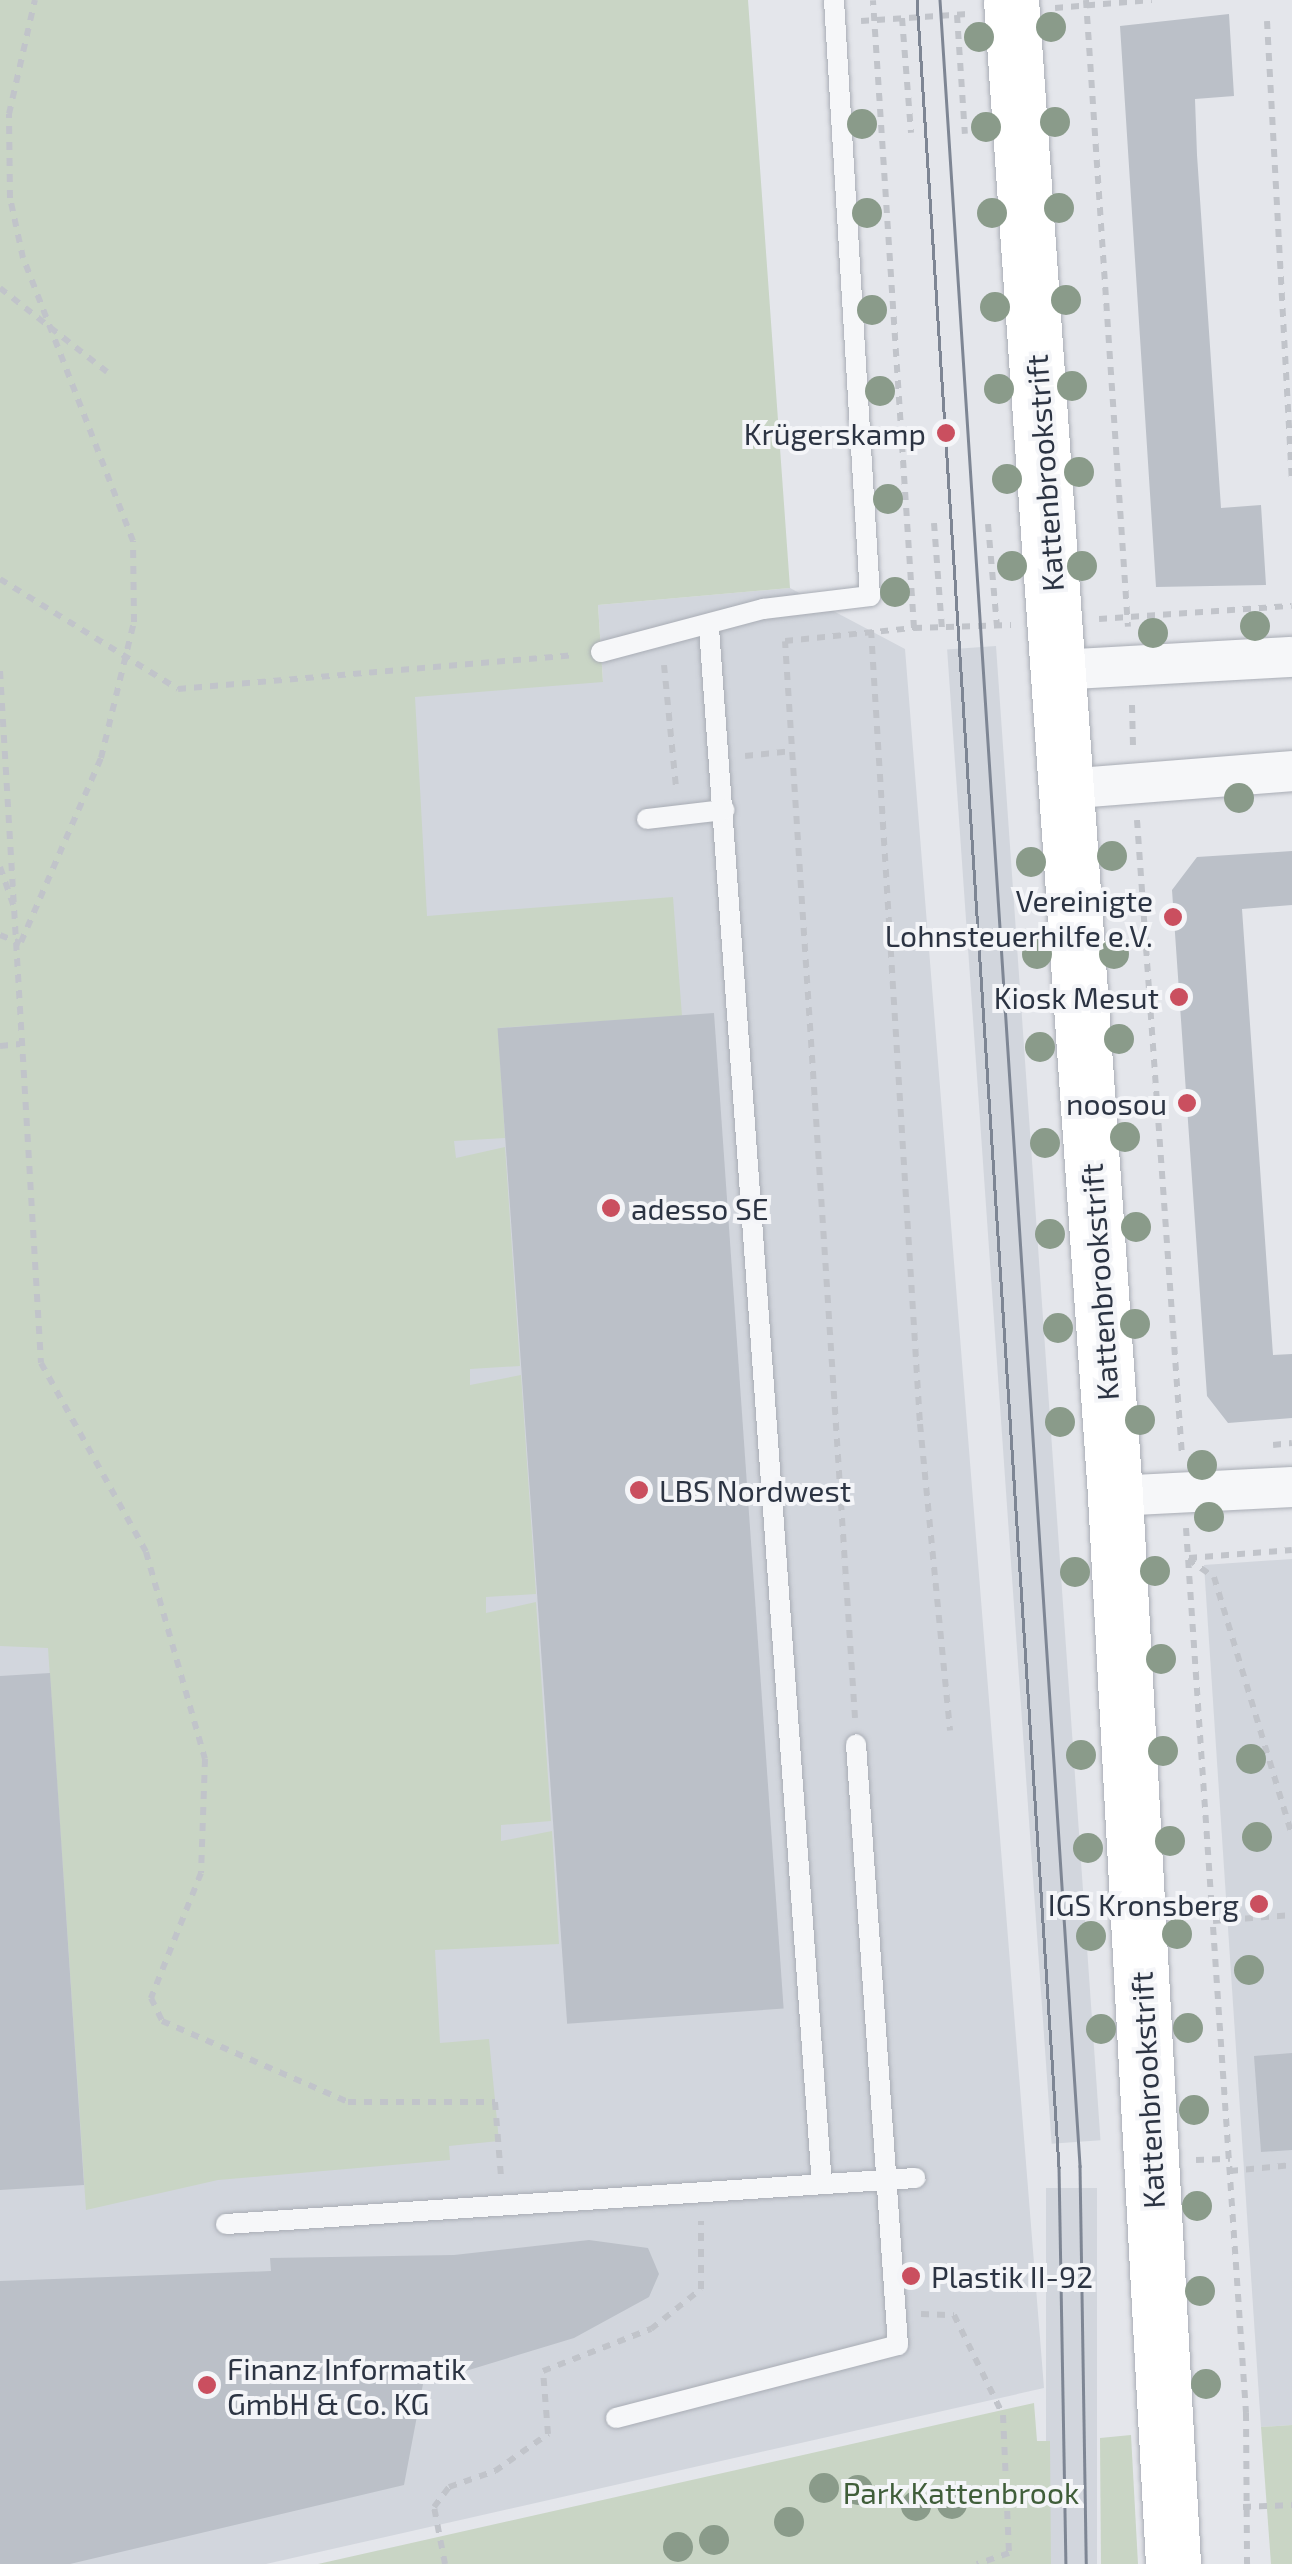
<!DOCTYPE html>
<html>
<head>
<meta charset="utf-8">
<style>
	body { margin:0 }
	#map { position:relative; width:1292px; height:2564px; overflow:hidden; background:#e4e6eb; font-family:"Exo 2",sans-serif }
	div>[style] { position:absolute }
	.built>* { inset:0; background:#d2d6dd; transform-origin:0 0 }
	.green>* { inset:0; background:#c9d5c5 }
	.building>* { inset:0; background:#bbc0c8; transform-origin:0 0 }
	.path>* { height:6px; margin-top:-3px; transform-origin:0; background:repeating-linear-gradient(90deg,#c1c4ca 0 8px,transparent 0 16px) }
	.roads { filter:drop-shadow(0 0 2px #a9adb5) drop-shadow(0 0 2px #a9adb5) }
	.service>* { height:20px; margin:-10px; padding:0 10px; transform-origin:10px; border-radius:10px; background:#f6f7f9 }
	.minor>* { height:40px; margin:-20px; padding:0 20px; transform-origin:20px; border-radius:20px; background:#f6f7f9 }
	.secondary>* { height:55px; margin:-27.5px; padding:0 27.5px; transform-origin:27.5px; border-radius:27.5px; background:#fff }
	.tram>* { height:2.5px; margin:-1.25px; padding:0 1.25px; transform-origin:1.25px; border-radius:1.25px; background:#7e8694 }
	.trees>* { width:30px; height:30px; margin:-15px; border-radius:50%; background:#8a9b8a }
	.dots>* { width:28px; height:28px; translate:-50% -50%; box-sizing:border-box; border:5px solid #f4f5f8; border-radius:50% }
	span { translate:-50% -50%; white-space:nowrap; text-align:center; line-height:1.15; -webkit-text-stroke:8px #f4f5f8; paint-order:stroke }
	.poi-label { font-size:30px; color:#2c3443 }
	.right { translate:-100% -50%; text-align:right }
	.left { translate:0 -50%; text-align:left }
	.street-label { font-size:30px; color:#2c3443 }
	.park-label { font-size:30px; color:#405e3a }
</style>
</head>
<body>
<div id="map">
	<div class="built">
		<div style="clip-path:polygon(790px 588px,905px 649px,1044px 2388px,266px 2564px,0 2564px,0 1014px,105px 713px,603px 681px,598px 605px)"></div>
		<div style="left:996px;top:646px;width:1498px;height:49px;rotate:86deg"></div>
		<div style="clip-path:polygon(1292px 1559px,1292px 2425px,1261px 2427px,1204px 1565px)"></div>
		<div style="left:1046px;top:2188px;width:51px;height:376px"></div>
	</div>
	<div class="green">
		<div style="clip-path:polygon(0 0,748px 0,790px 588px,598px 605px,603px 682px,415px 697px,427px 916px,673px 897px,682px 1016px,498px 1028px,505px 1138px,454px 1141px,456px 1158px,505px 1147px,520px 1366px,470px 1369px,470px 1385px,521px 1375px,536px 1594px,486px 1597px,486px 1613px,536px 1602px,551px 1821px,501px 1825px,501px 1841px,552px 1831px,559px 1944px,435px 1950px,440px 2043px,489px 2039px,499px 2141px,449px 2146px,450px 2160px,218px 2180px,86px 2210px,48px 1648px,0 1646px)"></div>
		<div style="clip-path:polygon(1034px 2403px,1037px 2441px,1050px 2441px,1051px 2564px,318px 2564px)"></div>
		<div style="clip-path:polygon(1292px 2425px,1292px 2564px,1271px 2564px,1261px 2427px)"></div>
		<div style="clip-path:polygon(1131px 2435px,1138px 2564px,1101px 2564px,1100px 2438px)"></div>
	</div>
	<div class="building">
		<div style="clip-path:polygon(1229px 14px,1234px 96px,1195px 99px,1197px 155px,1221px 508px,1261px 505px,1266px 585px,1156px 587px,1120px 26px)"></div>
		<div style="clip-path:polygon(1292px 851px,1292px 905px,1242px 909px,1273px 1355px,1292px 1354px,1292px 1418px,1228px 1423px,1207px 1396px,1172px 890px,1197px 857px)"></div>
		<div style="left:714px;top:1013px;width:998px;height:217px;rotate:86deg"></div>
		<div style="clip-path:polygon(50px 1673px,84px 2185px,0 2190px,0 1676px)"></div>
		<div style="clip-path:polygon(1292px 2053px,1292px 2150px,1261px 2152px,1254px 2056px)"></div>
		<div style="clip-path:polygon(589px 2240px,648px 2248px,659px 2274px,649px 2297px,574px 2338px,423px 2384px,404px 2485px,70px 2564px,0 2564px,0 2281px,271px 2271px,270px 2258px,454px 2255px)"></div>
	</div>
	<div class="path">
		<div style="left:1086px;top:0;width:628px;rotate:86.17deg"></div>
		<div style="left:1055px;top:8px;width:97px;rotate:-4.7deg"></div>
		<div style="left:957px;top:15px;width:119px;rotate:86.2deg"></div>
		<div style="left:902px;top:18px;width:115px;rotate:85.5deg"></div>
		<div style="left:861px;top:21px;width:107px;rotate:-3.7deg"></div>
		<div style="left:1267px;top:21px;width:463px;rotate:86.9deg"></div>
		<div style="left:0;top:288px;width:136px;rotate:38.1deg"></div>
		<div style="left:934px;top:523px;width:107px;rotate:85.7deg"></div>
		<div style="left:988px;top:524px;width:102px;rotate:85deg"></div>
		<div style="left:0;top:579px;width:209px;rotate:31.7deg"></div>
		<div style="left:178px;top:689px;width:399px;rotate:-4.9deg"></div>
		<div style="left:1099px;top:619px;width:193px;rotate:-3.9deg"></div>
		<div style="left:914px;top:628px;width:97px;rotate:-1.8deg"></div>
		<div style="left:871px;top:630px;width:796px;rotate:86.47deg"></div>
		<div style="left:920px;top:1424px;width:308px;rotate:84.4deg"></div>
		<div style="left:664px;top:665px;width:123px;rotate:84.4deg"></div>
		<div style="left:0;top:671px;width:693px;rotate:86.61deg"></div>
		<div style="left:41px;top:1363px;width:216px;rotate:60.9deg"></div>
		<div style="left:146px;top:1552px;width:215px;rotate:74.1deg"></div>
		<div style="left:205px;top:1759px;width:114px;rotate:92deg"></div>
		<div style="left:201px;top:1873px;width:135px;rotate:111.8deg"></div>
		<div style="left:151px;top:1998px;width:25px;rotate:64deg"></div>
		<div style="left:162px;top:2021px;width:203px;rotate:23.5deg"></div>
		<div style="left:348px;top:2102px;width:147px"></div>
		<div style="left:495px;top:2102px;width:75px;rotate:85.4deg"></div>
		<div style="left:1132px;top:705px;width:42px;rotate:88.6deg"></div>
		<div style="left:745px;top:756px;width:47px;rotate:-6.1deg"></div>
		<div style="left:1137px;top:820px;width:638px;rotate:85.95deg"></div>
		<div style="left:0;top:867px;width:42px;rotate:70.7deg"></div>
		<div style="left:0;top:935px;width:22px;rotate:22deg"></div>
		<div style="left:21px;top:942px;width:201px;rotate:-66.5deg"></div>
		<div style="left:101px;top:758px;width:140px;rotate:-76.4deg"></div>
		<div style="left:134px;top:622px;width:81px;rotate:-90.7deg"></div>
		<div style="left:133px;top:541px;width:304px;rotate:-111.2deg"></div>
		<div style="left:23px;top:258px;width:61px;rotate:-102.2deg"></div>
		<div style="left:10px;top:198px;width:84px;rotate:-90.7deg"></div>
		<div style="left:9px;top:114px;width:117px;rotate:-77.2deg"></div>
		<div style="left:0;top:1046px;width:20px;rotate:-6deg"></div>
		<div style="left:1273px;top:1445px;width:19px;rotate:-6deg"></div>
		<div style="left:1186px;top:1528px;width:887px;rotate:86.12deg"></div>
		<div style="left:1246px;top:2413px;width:151px;rotate:89.6deg"></div>
		<div style="left:1189px;top:1558px;width:103px;rotate:-4.4deg"></div>
		<div style="left:1188px;top:1559px;width:32px;rotate:35deg"></div>
		<div style="left:1214px;top:1577px;width:270px;rotate:73.2deg"></div>
		<div style="left:855px;top:1718px;width:1079px;rotate:-93.72deg"></div>
		<div style="left:785px;top:641px;width:130px;rotate:-5.8deg"></div>
		<div style="left:914px;top:628px;width:629px;rotate:-93.74deg"></div>
		<div style="left:1213px;top:1921px;width:79px;rotate:-4.3deg"></div>
		<div style="left:1196px;top:2160px;width:34px;rotate:-2deg"></div>
		<div style="left:1230px;top:2171px;width:62px;rotate:-5.5deg"></div>
		<div style="left:921px;top:2314px;width:33px;rotate:2deg"></div>
		<div style="left:954px;top:2315px;width:111px;rotate:63.9deg"></div>
		<div style="left:1003px;top:2415px;width:138px;rotate:87.5deg"></div>
		<div style="left:1009px;top:2553px;width:34px;rotate:161deg"></div>
		<div style="left:1243px;top:2507px;width:49px;rotate:-2.3deg"></div>
		<div style="left:445px;top:2564px;width:58px;rotate:-100.9deg"></div>
		<div style="left:434px;top:2507px;width:25px;rotate:-53deg"></div>
		<div style="left:449px;top:2487px;width:49px;rotate:-19.2deg"></div>
		<div style="left:495px;top:2471px;width:65px;rotate:-34.9deg"></div>
		<div style="left:548px;top:2434px;width:63px;rotate:-94.5deg"></div>
		<div style="left:543px;top:2371px;width:116px;rotate:-21.3deg"></div>
		<div style="left:651px;top:2329px;width:64px;rotate:-38.7deg"></div>
		<div style="left:701px;top:2289px;width:68px;rotate:-90deg"></div>
	</div>
	<div class="roads">
		<div class="service">
			<div style="left:709px;top:628px;width:1560px;rotate:85.85deg"></div>
			<div style="left:601px;top:652px;width:168px;rotate:-14.9deg"></div>
			<div style="left:763px;top:609px;width:108px;rotate:-6.9deg"></div>
			<div style="left:870px;top:596px;width:597px;rotate:-93.46deg"></div>
			<div style="left:647px;top:819px;width:78px;rotate:-6.7deg"></div>
			<div style="left:226px;top:2224px;width:691px;rotate:-3.82deg"></div>
			<div style="left:616px;top:2418px;width:291px;rotate:-14.5deg"></div>
			<div style="left:898px;top:2345px;width:602px;rotate:-94deg"></div>
		</div>
		<div class="minor">
			<div style="left:1057px;top:670px;width:235px;rotate:-3.2deg"></div>
			<div style="left:1064px;top:789px;width:229px;rotate:-4.5deg"></div>
			<div style="left:1115px;top:1496px;width:177px;rotate:-2.9deg"></div>
		</div>
		<div class="secondary">
			<div style="left:1011px;top:0;width:1500px;rotate:86.02deg"></div>
			<div style="left:1115px;top:1496px;width:1070px;rotate:86.89deg"></div>
		</div>
	</div>
	<div class="tram">
		<div style="left:917px;top:0;width:2172px;rotate:86.25deg"></div>
		<div style="left:1059px;top:2167px;width:397px;rotate:89deg"></div>
		<div style="left:940px;top:0;width:2171px;rotate:86.3deg"></div>
		<div style="left:1080px;top:2166px;width:398px;rotate:89.1deg"></div>
	</div>
	<div class="trees">
		<div style="left:1051px;top:27px"></div>
		<div style="left:979px;top:37px"></div>
		<div style="left:1055px;top:122px"></div>
		<div style="left:862px;top:124px"></div>
		<div style="left:986px;top:127px"></div>
		<div style="left:1059px;top:208px"></div>
		<div style="left:867px;top:213px"></div>
		<div style="left:992px;top:213px"></div>
		<div style="left:1066px;top:300px"></div>
		<div style="left:995px;top:307px"></div>
		<div style="left:872px;top:310px"></div>
		<div style="left:1072px;top:386px"></div>
		<div style="left:999px;top:389px"></div>
		<div style="left:880px;top:391px"></div>
		<div style="left:1079px;top:472px"></div>
		<div style="left:1007px;top:479px"></div>
		<div style="left:888px;top:499px"></div>
		<div style="left:1012px;top:566px"></div>
		<div style="left:1082px;top:566px"></div>
		<div style="left:895px;top:592px"></div>
		<div style="left:1255px;top:626px"></div>
		<div style="left:1153px;top:633px"></div>
		<div style="left:1239px;top:798px"></div>
		<div style="left:1112px;top:856px"></div>
		<div style="left:1031px;top:862px"></div>
		<div style="left:1037px;top:954px"></div>
		<div style="left:1114px;top:954px"></div>
		<div style="left:1119px;top:1039px"></div>
		<div style="left:1040px;top:1047px"></div>
		<div style="left:1125px;top:1137px"></div>
		<div style="left:1045px;top:1143px"></div>
		<div style="left:1136px;top:1227px"></div>
		<div style="left:1050px;top:1234px"></div>
		<div style="left:1135px;top:1324px"></div>
		<div style="left:1058px;top:1328px"></div>
		<div style="left:1140px;top:1420px"></div>
		<div style="left:1060px;top:1422px"></div>
		<div style="left:1202px;top:1465px"></div>
		<div style="left:1209px;top:1517px"></div>
		<div style="left:1155px;top:1571px"></div>
		<div style="left:1075px;top:1572px"></div>
		<div style="left:1161px;top:1659px"></div>
		<div style="left:1163px;top:1751px"></div>
		<div style="left:1081px;top:1755px"></div>
		<div style="left:1251px;top:1759px"></div>
		<div style="left:1257px;top:1837px"></div>
		<div style="left:1170px;top:1841px"></div>
		<div style="left:1088px;top:1848px"></div>
		<div style="left:1177px;top:1934px"></div>
		<div style="left:1091px;top:1936px"></div>
		<div style="left:1249px;top:1970px"></div>
		<div style="left:1188px;top:2028px"></div>
		<div style="left:1101px;top:2029px"></div>
		<div style="left:1194px;top:2110px"></div>
		<div style="left:1197px;top:2206px"></div>
		<div style="left:1200px;top:2291px"></div>
		<div style="left:1206px;top:2384px"></div>
		<div style="left:824px;top:2488px"></div>
		<div style="left:858px;top:2490px"></div>
		<div style="left:952px;top:2504px"></div>
		<div style="left:916px;top:2506px"></div>
		<div style="left:789px;top:2522px"></div>
		<div style="left:714px;top:2540px"></div>
		<div style="left:678px;top:2547px"></div>
	</div>
	<div class="dots">
		<div style="left:946px;top:433px;background:#ca4f5f"></div>
		<div style="left:1173px;top:917px;background:#ca4f5f"></div>
		<div style="left:1179px;top:997px;background:#ca4f5f"></div>
		<div style="left:1187px;top:1103px;background:#ca4f5f"></div>
		<div style="left:611px;top:1208px;background:#ca4f5f"></div>
		<div style="left:639px;top:1490px;background:#ca4f5f"></div>
		<div style="left:1259px;top:1904px;background:#ca4f5f"></div>
		<div style="left:911px;top:2276px;background:#ca4f5f"></div>
		<div style="left:207px;top:2385px;background:#ca4f5f"></div>
	</div>
	<div class="poi-label">
		<span class="right" style="left:926px;top:433px">Krügerskamp</span>
		<span class="right" style="left:1153px;top:917px">Vereinigte<br>Lohnsteuerhilfe e.V.</span>
		<span class="right" style="left:1159px;top:997px">Kiosk Mesut</span>
		<span class="right" style="left:1167px;top:1103px">noosou</span>
		<span class="left" style="left:631px;top:1208px">adesso SE</span>
		<span class="left" style="left:659px;top:1490px">LBS Nordwest</span>
		<span class="right" style="left:1239px;top:1904px">IGS Kronsberg</span>
		<span class="left" style="left:931px;top:2276px">Plastik II-92</span>
		<span class="left" style="left:227px;top:2385px">Finanz Informatik<br>GmbH &amp; Co. KG</span>
	</div>
	<div class="street-label">
		<span style="left:1044px;top:473px;rotate:-94deg">Kattenbrookstrift</span>
		<span style="left:1099px;top:1282px;rotate:-94deg">Kattenbrookstrift</span>
		<span style="left:1147px;top:2090px;rotate:-93deg">Kattenbrookstrift</span>
	</div>
	<div class="park-label">
		<span style="left:961px;top:2492px">Park Kattenbrook</span>
	</div>
</div>
</body>
</html>
